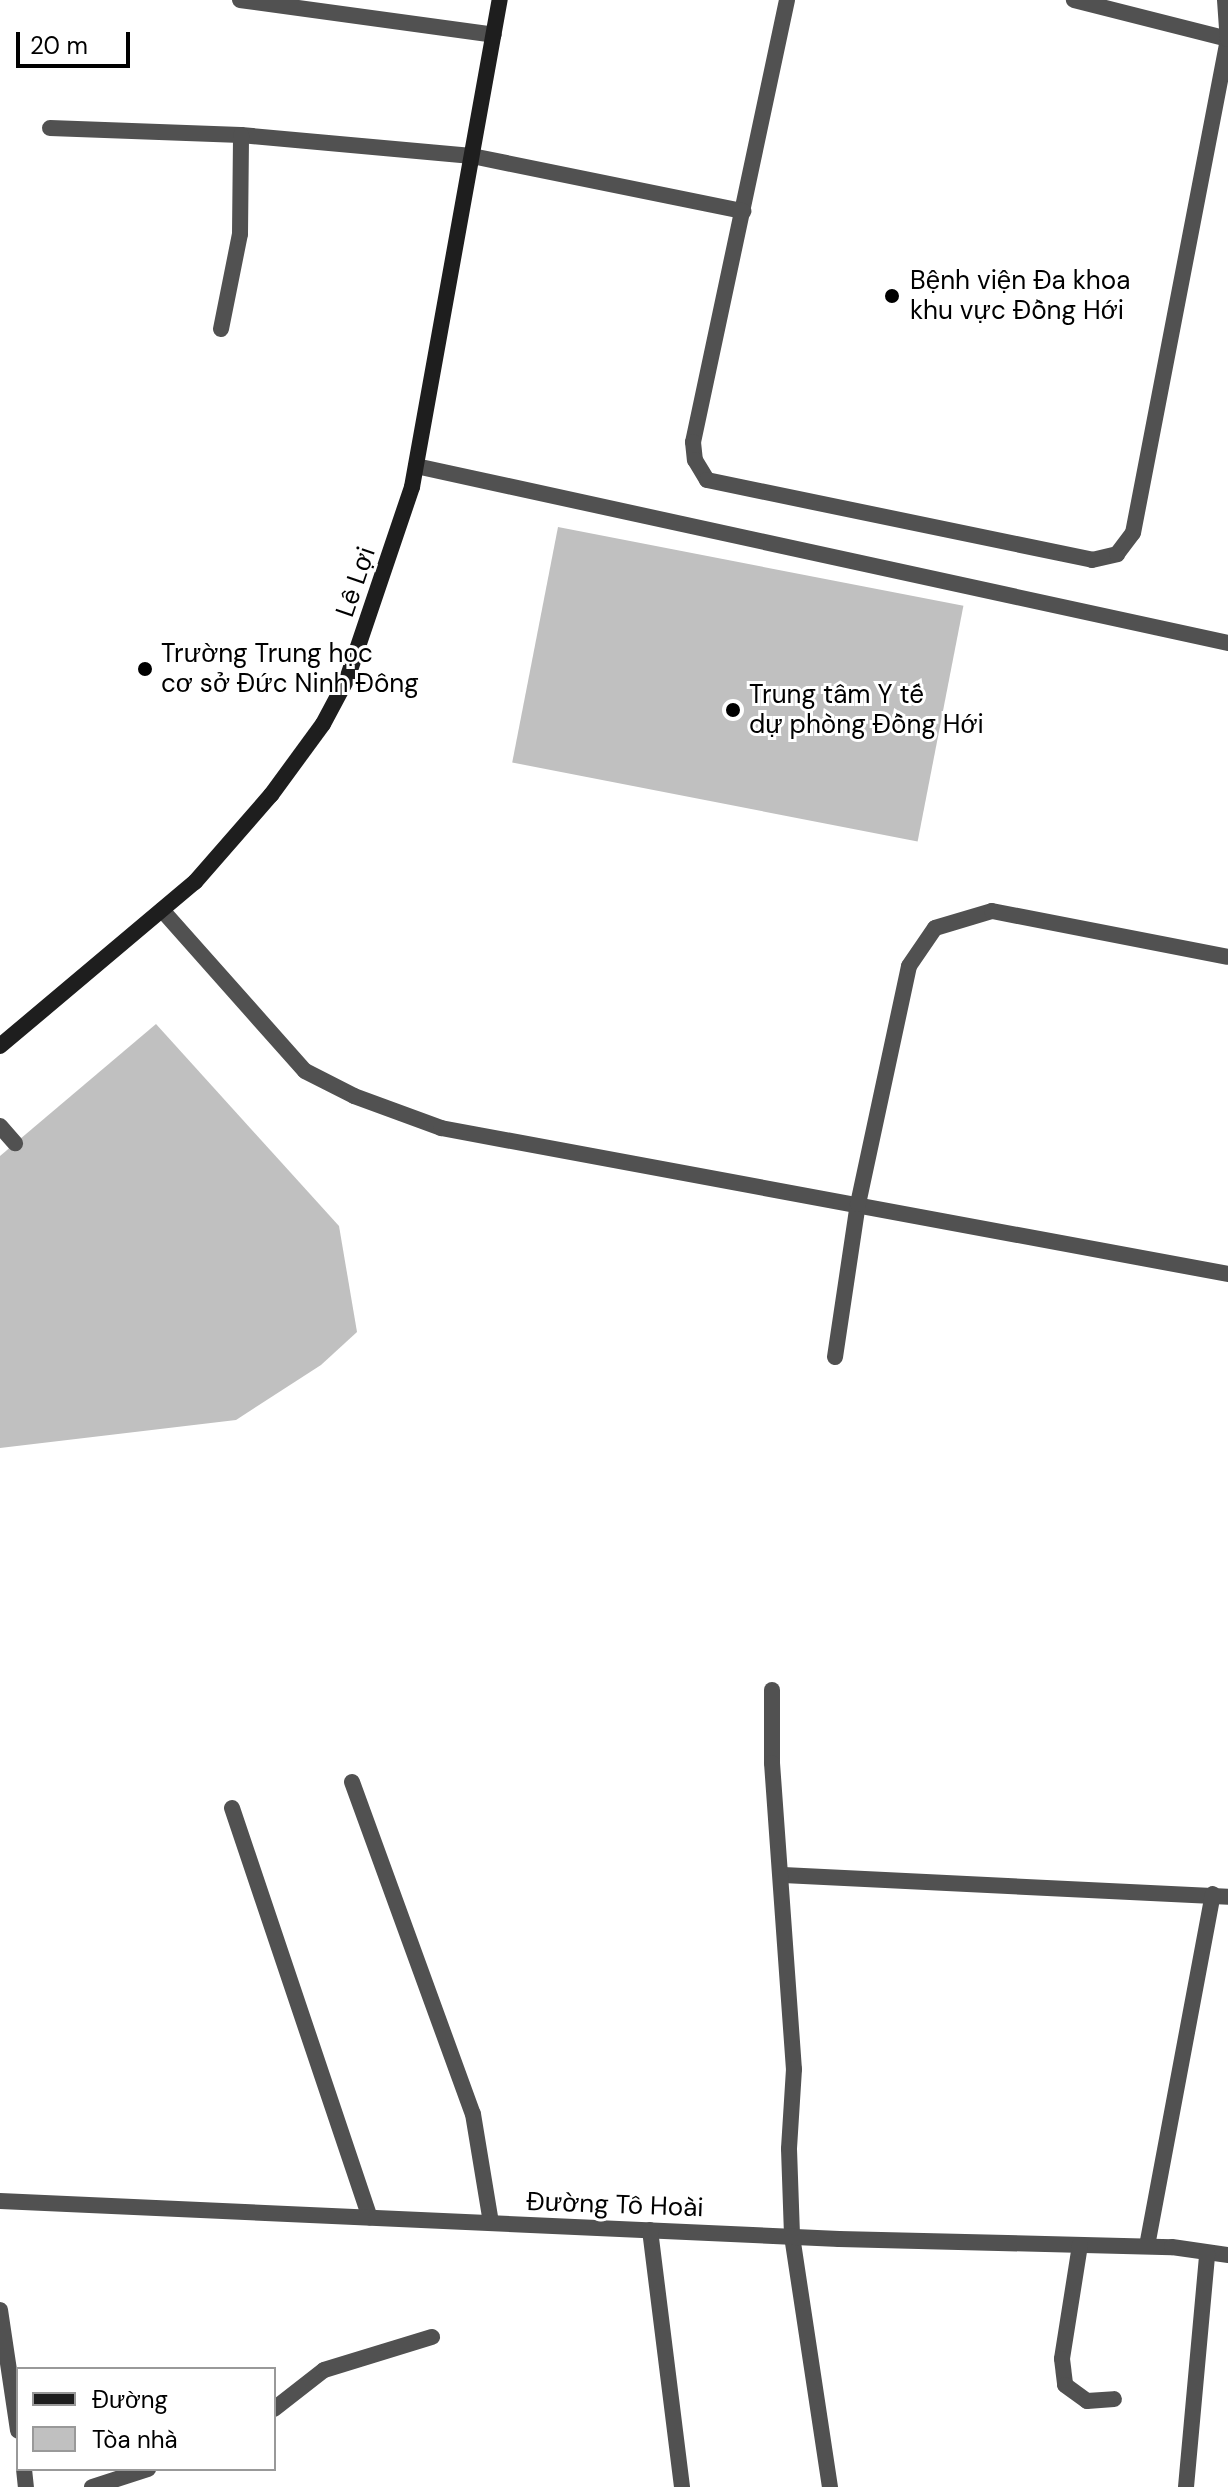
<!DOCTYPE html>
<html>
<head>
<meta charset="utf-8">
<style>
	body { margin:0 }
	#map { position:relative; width:1228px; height:2487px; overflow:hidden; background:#fff; font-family:"DM Sans",sans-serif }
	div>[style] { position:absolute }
	.building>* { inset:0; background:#c0c0c0; transform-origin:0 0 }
	.lane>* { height:16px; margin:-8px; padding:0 8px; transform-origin:8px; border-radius:8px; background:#515151 }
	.street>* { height:16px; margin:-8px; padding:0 8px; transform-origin:8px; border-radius:8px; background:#515151 }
	.secondary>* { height:16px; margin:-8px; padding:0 8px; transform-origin:8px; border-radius:8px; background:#1e1e1e }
	.dots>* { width:22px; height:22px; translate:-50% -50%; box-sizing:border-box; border:4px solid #fff; border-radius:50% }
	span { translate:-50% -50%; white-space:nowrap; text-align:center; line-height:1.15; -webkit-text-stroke:6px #fff; paint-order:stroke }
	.poi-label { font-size:26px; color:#000 }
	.left { translate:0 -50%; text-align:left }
	.street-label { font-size:26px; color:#000 }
	.legend { position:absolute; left:16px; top:2367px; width:260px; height:104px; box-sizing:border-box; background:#fff; border:2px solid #999; margin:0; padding:10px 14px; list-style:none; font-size:24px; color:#000 }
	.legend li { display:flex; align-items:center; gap:16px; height:40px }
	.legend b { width:40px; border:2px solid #999 }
	.scale { position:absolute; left:16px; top:32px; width:114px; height:36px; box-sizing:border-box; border:4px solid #000; border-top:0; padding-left:10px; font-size:24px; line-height:28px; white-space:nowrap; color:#000; -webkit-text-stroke:6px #fff; paint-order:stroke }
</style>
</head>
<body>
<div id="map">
	<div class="building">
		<div style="left:558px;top:527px;width:413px;height:240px;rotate:11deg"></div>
		<div style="clip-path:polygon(156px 1024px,339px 1226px,357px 1332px,321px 1365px,236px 1420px,0 1448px,0 1156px)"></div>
	</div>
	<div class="lane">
		<div style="left:787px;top:0;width:452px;rotate:102deg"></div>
		<div style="left:693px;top:442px;width:18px;rotate:84deg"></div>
		<div style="left:695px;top:460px;width:23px;rotate:59deg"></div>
		<div style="left:707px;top:480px;width:393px;rotate:11.7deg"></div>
		<div style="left:1092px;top:560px;width:26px;rotate:-13deg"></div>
		<div style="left:1117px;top:554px;width:26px;rotate:-53deg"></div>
		<div style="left:1133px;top:533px;width:503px;rotate:-79.11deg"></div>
		<div style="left:1228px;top:39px;width:159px;rotate:-165.8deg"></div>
		<div style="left:50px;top:128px;width:191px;rotate:2.1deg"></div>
		<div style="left:241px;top:135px;width:232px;rotate:5.2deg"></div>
		<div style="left:472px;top:156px;width:277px;rotate:11.5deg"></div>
		<div style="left:0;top:1126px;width:23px;rotate:49deg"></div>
		<div style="left:783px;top:1875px;width:446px;rotate:2.8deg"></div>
		<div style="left:1147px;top:2246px;width:358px;rotate:-79.4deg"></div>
	</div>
	<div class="street">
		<div style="left:240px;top:0;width:256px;rotate:7.8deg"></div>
		<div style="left:1225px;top:0;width:39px;rotate:86deg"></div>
		<div style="left:221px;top:329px;width:97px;rotate:-78.7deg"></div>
		<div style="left:240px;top:234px;width:99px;rotate:-89.4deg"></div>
		<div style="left:416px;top:466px;width:831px;rotate:12.3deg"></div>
		<div style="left:162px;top:910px;width:215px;rotate:48.4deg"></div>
		<div style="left:305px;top:1071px;width:55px;rotate:27deg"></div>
		<div style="left:354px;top:1096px;width:93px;rotate:20.2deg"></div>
		<div style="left:441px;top:1128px;width:800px;rotate:10.51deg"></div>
		<div style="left:835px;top:1357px;width:155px;rotate:-81.5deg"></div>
		<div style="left:858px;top:1204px;width:243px;rotate:-77.9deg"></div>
		<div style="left:909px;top:966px;width:46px;rotate:-55.6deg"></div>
		<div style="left:935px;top:928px;width:59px;rotate:-16.6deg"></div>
		<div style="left:992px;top:911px;width:240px;rotate:11deg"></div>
		<div style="left:772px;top:1690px;width:73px;rotate:90deg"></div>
		<div style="left:772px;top:1763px;width:307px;rotate:85.9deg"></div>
		<div style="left:794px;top:2069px;width:80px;rotate:93.6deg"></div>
		<div style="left:789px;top:2149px;width:87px;rotate:88deg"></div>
		<div style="left:792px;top:2236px;width:254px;rotate:81.4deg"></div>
		<div style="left:352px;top:1782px;width:353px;rotate:70deg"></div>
		<div style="left:473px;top:2114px;width:110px;rotate:80.6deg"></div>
		<div style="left:232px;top:1808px;width:432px;rotate:71.4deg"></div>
		<div style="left:0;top:2201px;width:840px;rotate:2.59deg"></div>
		<div style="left:839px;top:2239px;width:333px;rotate:1.4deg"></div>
		<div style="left:1172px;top:2247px;width:57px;rotate:8.1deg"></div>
		<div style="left:650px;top:2230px;width:259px;rotate:82.9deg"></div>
		<div style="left:1080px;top:2245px;width:115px;rotate:99deg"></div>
		<div style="left:1062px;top:2359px;width:26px;rotate:83deg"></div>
		<div style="left:1065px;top:2385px;width:27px;rotate:36deg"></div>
		<div style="left:1087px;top:2401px;width:27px;rotate:-4deg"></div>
		<div style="left:0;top:2310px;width:122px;rotate:81.5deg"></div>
		<div style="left:274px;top:2409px;width:63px;rotate:-38deg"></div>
		<div style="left:324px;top:2370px;width:113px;rotate:-17deg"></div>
		<div style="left:24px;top:2469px;width:18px;rotate:84deg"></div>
		<div style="left:92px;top:2487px;width:59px;rotate:-17.8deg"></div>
		<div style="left:1186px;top:2487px;width:234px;rotate:-84.8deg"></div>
	</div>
	<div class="secondary">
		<div style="left:0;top:1046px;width:255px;rotate:-40.1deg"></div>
		<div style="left:195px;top:882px;width:116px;rotate:-48.9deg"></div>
		<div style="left:271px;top:795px;width:88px;rotate:-53.8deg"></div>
		<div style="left:323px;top:724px;width:51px;rotate:-61.9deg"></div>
		<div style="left:347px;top:679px;width:203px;rotate:-71.3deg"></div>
		<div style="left:412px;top:487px;width:495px;rotate:-79.8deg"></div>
	</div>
	<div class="dots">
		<div style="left:892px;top:296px;background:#000"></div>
		<div style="left:145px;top:669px;background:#000"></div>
		<div style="left:733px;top:710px;background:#000"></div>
	</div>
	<div class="poi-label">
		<span class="left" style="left:910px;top:296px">Bệnh viện Đa khoa<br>khu vực Đồng Hới</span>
		<span class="left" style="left:161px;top:669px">Trường Trung học<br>cơ sở Đức Ninh Đông</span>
		<span class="left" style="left:749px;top:710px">Trung tâm Y tế<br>dự phòng Đồng Hới</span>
	</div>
	<div class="street-label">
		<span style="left:356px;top:582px;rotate:-71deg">Lê Lợi</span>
		<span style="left:615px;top:2205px;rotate:2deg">Đường Tô Hoài</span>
	</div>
	<ul class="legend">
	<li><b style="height:10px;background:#1e1e1e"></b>Đường</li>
	<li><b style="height:22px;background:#c0c0c0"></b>Tòa nhà</li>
	</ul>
	<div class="scale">20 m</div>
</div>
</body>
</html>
